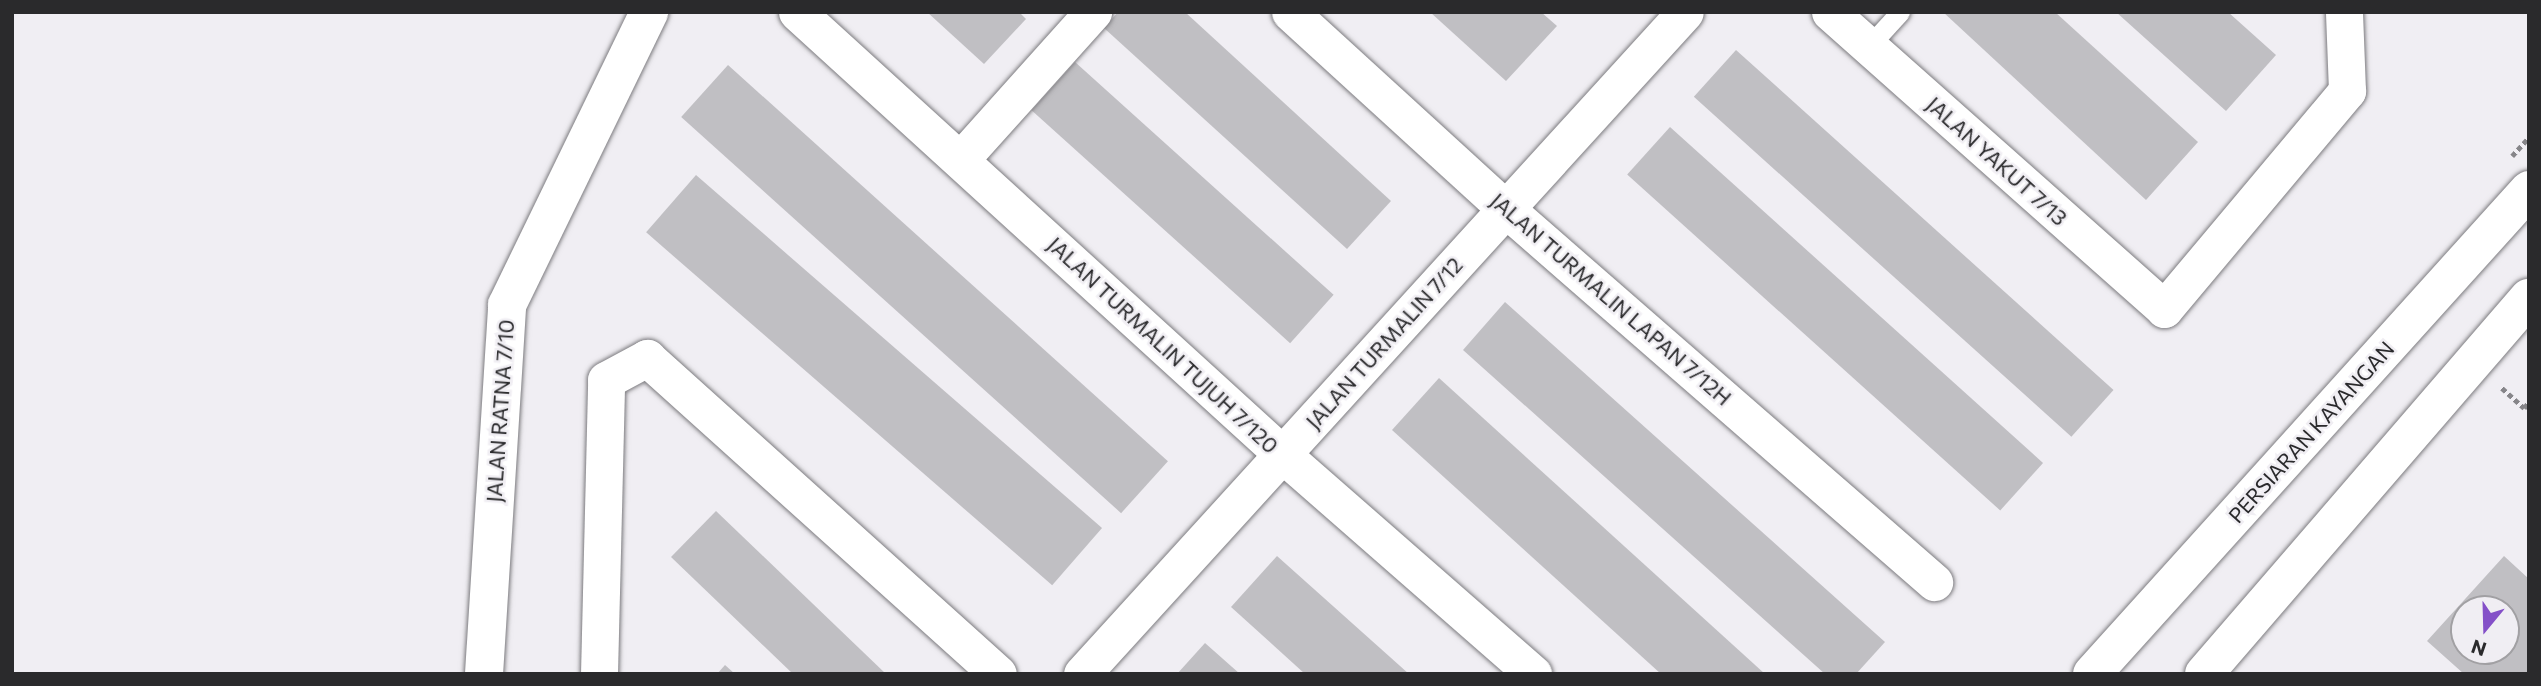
<!DOCTYPE html>
<html>
<head>
<meta charset="utf-8">
<style>
	body { margin:0 }
	#map { position:relative; width:2541px; height:686px; overflow:hidden; background:#f0eef3; font-family:Commissioner,sans-serif }
	div>[style] { position:absolute }
	.building>* { inset:0; background:#c0bfc3; transform-origin:0 0 }
	.path>* { height:4.5px; margin-top:-2.25px; transform-origin:0; background:repeating-linear-gradient(90deg,#868589 0 5px,transparent 0 8.5px) }
	.roads { filter:drop-shadow(0 0 2px #7c7b7f) drop-shadow(0 0 2px #7c7b7f) }
	.lane>* { height:19px; margin:-9.5px; padding:0 9.5px; transform-origin:9.5px; border-radius:9.5px; background:#fff }
	.street>* { height:37px; margin:-18.5px; padding:0 18.5px; transform-origin:18.5px; border-radius:18.5px; background:#fff }
	.secondary>* { height:38px; margin:-19px; padding:0 19px; transform-origin:19px; border-radius:19px; background:#fff }
	.primary>* { height:38px; margin:-19px; padding:0 19px; transform-origin:19px; border-radius:19px; background:#fff }
	span { translate:-50% -50%; white-space:nowrap; text-align:center; line-height:1.15; -webkit-text-stroke:5px #f0eef3; paint-order:stroke }
	.street-label { font-size:21px; color:#2a2a2c }
	.frame { position:absolute; inset:0; border:14px solid #2a2a2c; pointer-events:none }
	.north { position:absolute; left:2450px; top:595px; width:70px; height:70px; box-sizing:border-box; background:#f0eef3; border:2px solid #a1a0a3; border-radius:50%; rotate:199deg; font-size:19px; font-weight:700; line-height:28px; text-align:center; color:#2a2a2c }
	.north::after { content:''; display:block; margin:auto; width:24px; height:32px; background:#8450c8; clip-path:polygon(50% 0,100% 100%,50% 72%,0 100%) }
</style>
</head>
<body>
<div id="map">
	<div class="building">
		<div style="clip-path:polygon(927px 12px,1019px 12px,1026px 19px,984px 64px)"></div>
		<div style="clip-path:polygon(1118px 12px,1185px 12px,1391px 201px,1347px 249px,1104px 28px)"></div>
		<div style="clip-path:polygon(1430px 12px,1541px 12px,1557px 26px,1506px 81px)"></div>
		<div style="clip-path:polygon(1943px 12px,2055px 12px,2198px 142px,2146px 200px)"></div>
		<div style="clip-path:polygon(2116px 12px,2228px 12px,2276px 55px,2226px 111px)"></div>
		<div style="left:1736px;top:50px;width:508px;height:63px;rotate:42deg"></div>
		<div style="left:1075px;top:62px;width:348px;height:65px;rotate:42deg"></div>
		<div style="left:728px;top:65px;width:592px;height:70px;rotate:42deg"></div>
		<div style="left:1670px;top:127px;width:502px;height:64px;rotate:42deg"></div>
		<div style="left:696px;top:175px;width:538px;height:76px;rotate:41deg"></div>
		<div style="clip-path:polygon(1505px 302px,1885px 642px,1856px 674px,1825px 674px,1463px 350px)"></div>
		<div style="clip-path:polygon(1439px 378px,1765px 674px,1661px 674px,1392px 430px)"></div>
		<div style="clip-path:polygon(716px 511px,886px 674px,793px 674px,671px 557px)"></div>
		<div style="clip-path:polygon(1277px 556px,1409px 674px,1305px 674px,1231px 607px)"></div>
		<div style="clip-path:polygon(evenodd,2504px 556px,2529px 579px,2529px 674px,2464px 674px,2427px 641px,2504px 556px,2464px 609px,2506px 609px,2506px 651px,2464px 651px,2464px 609px)"></div>
		<div style="clip-path:polygon(1205px 643px,1240px 674px,1177px 674px)"></div>
		<div style="clip-path:polygon(725px 665px,735px 674px,717px 674px)"></div>
	</div>
	<div class="path">
		<div style="left:2512px;top:156px;width:25px;rotate:-48deg"></div>
		<div style="left:2502px;top:388px;width:30px;rotate:42deg"></div>
		<div style="left:2524px;top:408px;width:8px;rotate:-50deg"></div>
	</div>
	<div class="roads">
		<div class="lane">
			<div style="left:1869px;top:46px;width:46px;rotate:-47.6deg"></div>
		</div>
		<div class="street">
			<div style="left:797px;top:12px;width:656px;rotate:42.34deg"></div>
			<div style="left:1282px;top:454px;width:334px;rotate:41.2deg"></div>
			<div style="left:1290px;top:12px;width:292px;rotate:42.4deg"></div>
			<div style="left:1506px;top:209px;width:568px;rotate:41.07deg"></div>
			<div style="left:1830px;top:12px;width:447px;rotate:41.6deg"></div>
			<div style="left:2164px;top:309px;width:285px;rotate:-50deg"></div>
			<div style="left:2347px;top:91px;width:79px;rotate:-92.2deg"></div>
			<div style="left:961px;top:159px;width:198px;rotate:-48.1deg"></div>
			<div style="left:599px;top:674px;width:294px;rotate:-88.6deg"></div>
			<div style="left:606px;top:380px;width:47px;rotate:-28.2deg"></div>
			<div style="left:647px;top:358px;width:472px;rotate:42deg"></div>
			<div style="left:1082px;top:674px;width:895px;rotate:-47.67deg"></div>
		</div>
		<div class="secondary">
			<div style="left:484px;top:674px;width:370px;rotate:-86.4deg"></div>
			<div style="left:507px;top:305px;width:326px;rotate:-64.1deg"></div>
		</div>
		<div class="primary">
			<div style="left:2092px;top:674px;width:652px;rotate:-47.92deg"></div>
			<div style="left:2204px;top:674px;width:497px;rotate:-49.2deg"></div>
		</div>
	</div>
	<div class="street-label">
		<span style="left:1997px;top:161px;rotate:42deg">JALAN YAKUT 7/13</span>
		<span style="left:1611px;top:299px;rotate:41deg">JALAN TURMALIN LAPAN 7/12H</span>
		<span style="left:1384px;top:343px;rotate:-48deg">JALAN TURMALIN 7/12</span>
		<span style="left:1163px;top:345px;rotate:43deg">JALAN TURMALIN TUJUH 7/120</span>
		<span style="left:500px;top:411px;rotate:-86deg">JALAN RATNA 7/10</span>
		<span style="left:2311px;top:432px;rotate:-48deg">PERSIARAN KAYANGAN</span>
	</div>
	<div class="frame"></div>
	<div class="north">N</div>
</div>
</body>
</html>
